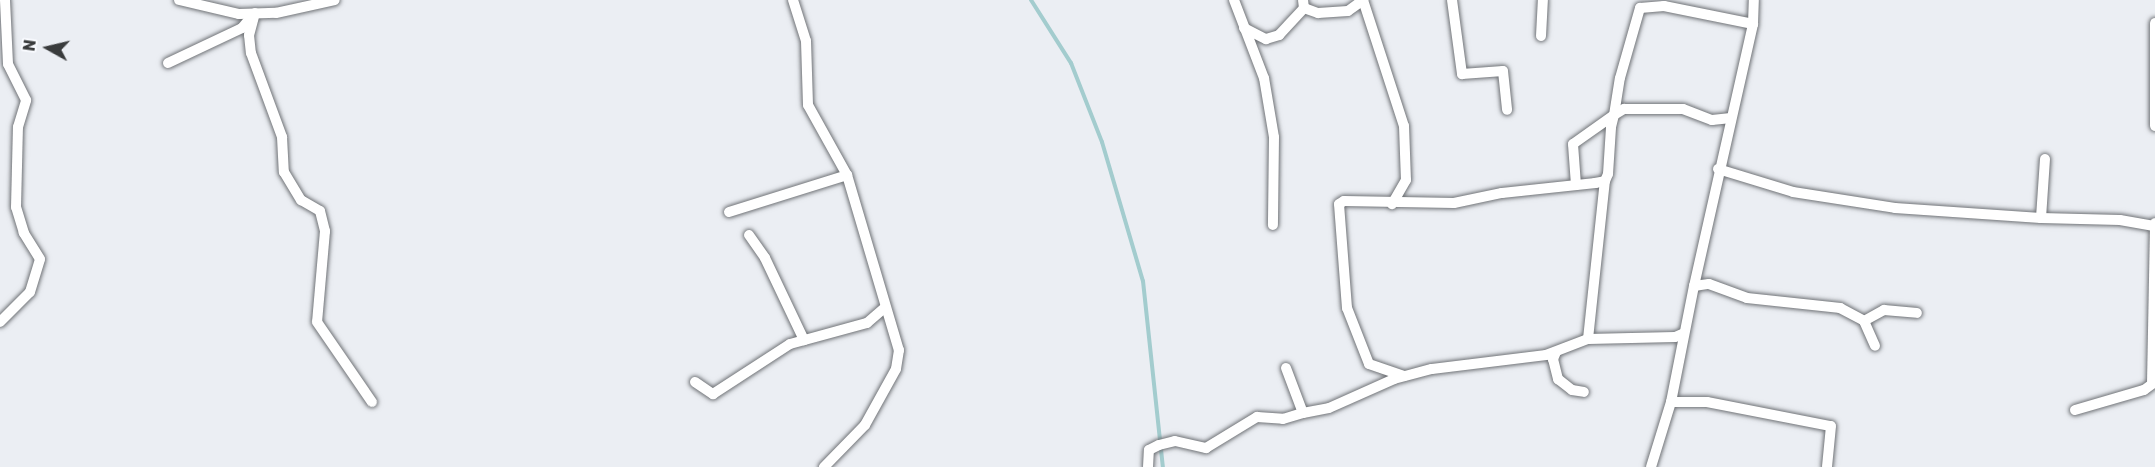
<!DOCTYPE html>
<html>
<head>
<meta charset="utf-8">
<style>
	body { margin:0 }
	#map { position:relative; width:2155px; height:467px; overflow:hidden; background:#ebeef3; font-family:Rubik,sans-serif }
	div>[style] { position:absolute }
	.stream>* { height:4px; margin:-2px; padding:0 2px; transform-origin:2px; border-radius:2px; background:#a3ccce }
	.roads { filter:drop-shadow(0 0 2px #707377) drop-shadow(0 0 2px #707377) }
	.minor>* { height:10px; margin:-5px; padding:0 5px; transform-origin:5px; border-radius:5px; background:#fff }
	span { translate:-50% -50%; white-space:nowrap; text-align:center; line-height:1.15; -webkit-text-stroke:4.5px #f9fbff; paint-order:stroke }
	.north { position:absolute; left:18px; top:18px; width:60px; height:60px; -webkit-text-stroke:4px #f9fbff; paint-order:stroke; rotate:278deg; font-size:16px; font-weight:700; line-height:24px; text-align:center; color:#393b3c }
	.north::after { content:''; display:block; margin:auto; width:21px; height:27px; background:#393b3c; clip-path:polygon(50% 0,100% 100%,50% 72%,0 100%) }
</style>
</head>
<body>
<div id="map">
	<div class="stream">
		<div style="left:1031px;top:0;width:75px;rotate:57.6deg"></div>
		<div style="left:1071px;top:63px;width:85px;rotate:68.6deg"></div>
		<div style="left:1102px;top:142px;width:145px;rotate:73.6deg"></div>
		<div style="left:1143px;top:281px;width:187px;rotate:83.9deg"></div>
	</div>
	<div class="roads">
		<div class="minor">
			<div style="left:179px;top:0;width:62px;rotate:13.1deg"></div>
			<div style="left:239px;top:14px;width:37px;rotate:-2deg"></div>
			<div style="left:276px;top:13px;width:60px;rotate:-12.4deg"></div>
			<div style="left:793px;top:0;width:43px;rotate:72.4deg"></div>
			<div style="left:806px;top:41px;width:64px;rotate:88.2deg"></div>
			<div style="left:808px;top:105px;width:80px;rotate:60.9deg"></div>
			<div style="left:847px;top:175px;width:183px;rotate:73.5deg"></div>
			<div style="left:899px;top:350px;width:19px;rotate:99deg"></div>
			<div style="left:896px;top:369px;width:64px;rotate:119deg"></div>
			<div style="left:865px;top:425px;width:59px;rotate:134.3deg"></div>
			<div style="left:1234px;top:0;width:84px;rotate:69deg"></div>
			<div style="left:1264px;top:78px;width:60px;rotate:80.4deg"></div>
			<div style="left:1274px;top:137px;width:88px;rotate:90.7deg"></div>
			<div style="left:1363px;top:0;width:133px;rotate:72deg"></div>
			<div style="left:1404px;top:126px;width:54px;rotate:87.9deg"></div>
			<div style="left:1406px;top:180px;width:28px;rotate:120deg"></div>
			<div style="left:1452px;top:0;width:75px;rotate:82.3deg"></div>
			<div style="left:1462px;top:74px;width:41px;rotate:-4.2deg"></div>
			<div style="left:1503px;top:71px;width:39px;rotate:84deg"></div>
			<div style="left:1304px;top:8px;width:15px;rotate:20deg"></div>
			<div style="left:1318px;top:13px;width:30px;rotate:-4deg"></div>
			<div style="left:1348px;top:11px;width:19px;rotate:-36deg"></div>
			<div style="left:255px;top:13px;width:23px;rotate:105deg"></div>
			<div style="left:249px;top:35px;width:18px;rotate:84deg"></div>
			<div style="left:251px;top:53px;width:90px;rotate:69.7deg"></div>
			<div style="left:282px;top:137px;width:35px;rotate:87deg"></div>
			<div style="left:284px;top:172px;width:33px;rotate:59deg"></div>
			<div style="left:301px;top:200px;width:22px;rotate:30deg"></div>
			<div style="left:320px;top:211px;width:21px;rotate:76deg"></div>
			<div style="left:325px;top:231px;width:91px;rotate:95deg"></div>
			<div style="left:317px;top:322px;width:97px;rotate:55.5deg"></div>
			<div style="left:2155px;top:23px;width:103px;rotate:90deg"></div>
			<div style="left:1244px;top:28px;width:25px;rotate:27deg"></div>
			<div style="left:1266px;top:39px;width:14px;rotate:-17deg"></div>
			<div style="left:1279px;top:35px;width:37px;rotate:-47deg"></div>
			<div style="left:1304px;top:8px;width:8px;rotate:-97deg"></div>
			<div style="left:1541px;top:36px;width:36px;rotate:-87deg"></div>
			<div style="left:168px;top:63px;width:82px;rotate:-25.3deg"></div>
			<div style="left:242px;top:28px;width:17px;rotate:-50deg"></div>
			<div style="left:2045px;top:159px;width:59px;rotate:93.9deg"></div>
			<div style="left:2041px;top:218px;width:79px;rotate:1.5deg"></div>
			<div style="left:2120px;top:220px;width:36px;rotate:10deg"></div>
			<div style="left:1718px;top:169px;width:78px;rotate:17deg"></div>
			<div style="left:1793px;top:192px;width:103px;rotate:8.9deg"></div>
			<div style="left:1895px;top:208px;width:146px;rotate:3.9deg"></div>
			<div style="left:1576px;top:185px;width:41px;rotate:-94.2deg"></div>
			<div style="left:1573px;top:144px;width:50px;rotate:-35.3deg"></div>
			<div style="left:1614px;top:115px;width:37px;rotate:-81deg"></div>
			<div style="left:1620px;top:78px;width:73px;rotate:-74.1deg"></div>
			<div style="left:1640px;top:8px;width:24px;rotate:-5deg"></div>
			<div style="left:1664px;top:6px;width:91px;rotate:11.4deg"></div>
			<div style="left:729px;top:212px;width:124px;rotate:-17.4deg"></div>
			<div style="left:749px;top:235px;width:28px;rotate:55deg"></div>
			<div style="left:765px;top:258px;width:91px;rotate:64.6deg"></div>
			<div style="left:1694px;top:286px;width:269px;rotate:-77.3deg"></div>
			<div style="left:1753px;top:24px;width:24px;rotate:-88deg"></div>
			<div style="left:1864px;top:321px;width:23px;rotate:-29deg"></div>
			<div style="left:1884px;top:310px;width:33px;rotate:5deg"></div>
			<div style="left:0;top:322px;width:42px;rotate:-45deg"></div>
			<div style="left:30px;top:292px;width:34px;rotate:-73deg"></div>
			<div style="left:40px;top:259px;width:31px;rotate:-122deg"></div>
			<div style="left:24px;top:233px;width:27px;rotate:-107deg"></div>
			<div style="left:16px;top:207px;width:80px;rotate:-88.6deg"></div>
			<div style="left:18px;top:127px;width:28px;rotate:-73deg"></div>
			<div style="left:26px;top:100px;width:40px;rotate:-116.6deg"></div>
			<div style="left:8px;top:64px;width:64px;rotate:-92.7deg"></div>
			<div style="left:1588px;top:339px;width:159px;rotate:-83.9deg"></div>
			<div style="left:1556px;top:352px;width:8px;rotate:113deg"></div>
			<div style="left:1553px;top:359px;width:21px;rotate:76deg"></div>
			<div style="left:1558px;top:379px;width:18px;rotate:38deg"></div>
			<div style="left:1572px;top:390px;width:12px;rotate:9deg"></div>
			<div style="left:1286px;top:368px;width:48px;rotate:69.3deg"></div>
			<div style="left:1303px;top:413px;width:26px;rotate:-11deg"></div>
			<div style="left:1329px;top:408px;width:71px;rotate:-24deg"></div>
			<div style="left:1394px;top:379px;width:39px;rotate:-15deg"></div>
			<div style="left:1432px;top:369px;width:115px;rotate:-7deg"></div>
			<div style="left:1546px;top:355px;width:45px;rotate:-20.9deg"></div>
			<div style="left:1588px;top:339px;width:87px;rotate:-1.3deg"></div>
			<div style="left:1675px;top:337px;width:8px;rotate:-23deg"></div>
			<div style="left:1404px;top:376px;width:37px;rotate:-161deg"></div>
			<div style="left:1369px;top:364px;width:60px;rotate:-111.4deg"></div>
			<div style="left:1347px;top:308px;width:104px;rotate:-94.4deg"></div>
			<div style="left:1339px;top:204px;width:6px;rotate:-31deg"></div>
			<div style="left:1344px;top:201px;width:110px;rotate:1deg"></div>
			<div style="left:1454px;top:203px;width:49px;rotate:-11.8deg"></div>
			<div style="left:1502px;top:193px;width:94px;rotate:-6.1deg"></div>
			<div style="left:1595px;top:183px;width:10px;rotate:-11deg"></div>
			<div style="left:1605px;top:181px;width:8px;rotate:-67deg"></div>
			<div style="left:1608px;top:174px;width:47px;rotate:-86.3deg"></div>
			<div style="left:1611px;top:127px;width:12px;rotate:-76deg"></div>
			<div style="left:1614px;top:115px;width:12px;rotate:-31deg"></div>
			<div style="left:1624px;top:109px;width:59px"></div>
			<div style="left:1683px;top:109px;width:31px;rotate:21deg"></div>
			<div style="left:1712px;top:120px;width:19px;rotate:-6deg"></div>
			<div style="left:695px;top:382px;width:22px;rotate:34deg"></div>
			<div style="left:713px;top:394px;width:92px;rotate:-33deg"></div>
			<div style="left:790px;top:344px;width:80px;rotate:-15.3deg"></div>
			<div style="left:867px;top:323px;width:23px;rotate:-41deg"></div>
			<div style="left:2152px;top:383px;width:160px;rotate:-88.9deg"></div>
			<div style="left:1671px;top:402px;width:36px"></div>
			<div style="left:1707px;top:402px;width:126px;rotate:11deg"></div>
			<div style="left:1831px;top:426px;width:41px;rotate:95.6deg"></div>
			<div style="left:2075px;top:410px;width:72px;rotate:-16.2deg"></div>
			<div style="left:2144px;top:390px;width:14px;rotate:-36deg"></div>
			<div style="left:1148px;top:467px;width:17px;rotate:-87deg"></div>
			<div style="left:1149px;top:450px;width:11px;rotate:-27deg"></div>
			<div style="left:1159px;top:445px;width:16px;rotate:-14deg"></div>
			<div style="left:1175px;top:441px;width:32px;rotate:13deg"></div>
			<div style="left:1206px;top:448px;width:60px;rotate:-31.3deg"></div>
			<div style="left:1257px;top:417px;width:26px;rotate:4deg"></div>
			<div style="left:1283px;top:419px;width:21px;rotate:-17deg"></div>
			<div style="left:1651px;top:467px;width:68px;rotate:-72.9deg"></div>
			<div style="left:1671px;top:402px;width:118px;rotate:-78.8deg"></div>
			<div style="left:1694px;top:286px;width:15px;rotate:-8deg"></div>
			<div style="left:1709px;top:284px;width:40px;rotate:20.2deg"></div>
			<div style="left:1747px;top:298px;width:94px;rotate:6.1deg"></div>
			<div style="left:1840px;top:308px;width:27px;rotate:28deg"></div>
			<div style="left:1864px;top:321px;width:27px;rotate:66deg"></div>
		</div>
	</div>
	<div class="north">N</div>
</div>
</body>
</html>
